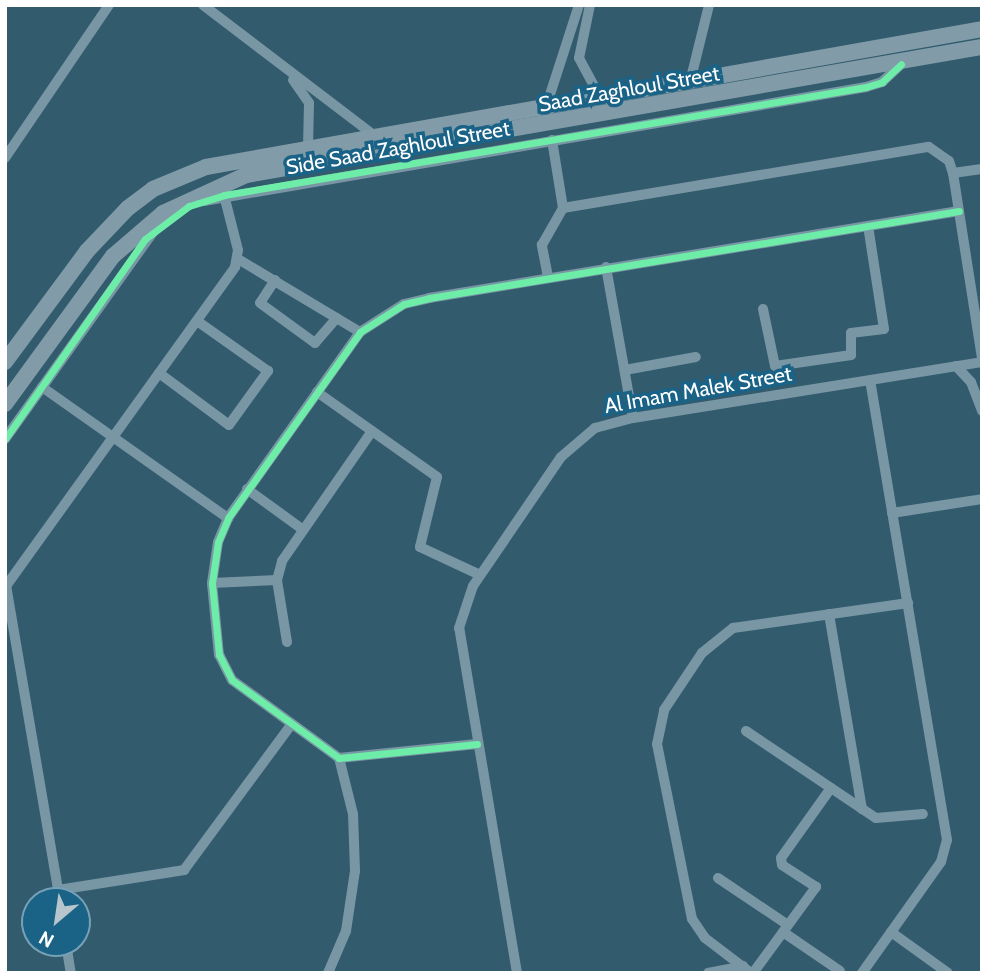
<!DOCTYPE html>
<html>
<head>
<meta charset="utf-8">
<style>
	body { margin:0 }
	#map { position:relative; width:987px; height:978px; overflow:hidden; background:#325b6e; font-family:Cabin,sans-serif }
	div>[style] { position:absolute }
	.minor>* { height:10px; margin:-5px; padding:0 5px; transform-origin:5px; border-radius:5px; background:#7996a4 }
	.secondary>* { height:16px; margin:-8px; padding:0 8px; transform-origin:8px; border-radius:8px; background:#819ca8 }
	.cycleway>* { height:7px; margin:-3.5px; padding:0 3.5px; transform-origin:3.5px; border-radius:3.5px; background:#6deda7 }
	span { translate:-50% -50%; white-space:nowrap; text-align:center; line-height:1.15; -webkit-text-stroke:7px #1a6387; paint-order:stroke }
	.street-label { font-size:21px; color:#fff }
	.frame { position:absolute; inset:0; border:7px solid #fff; pointer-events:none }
	.north { position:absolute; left:21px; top:887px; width:70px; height:70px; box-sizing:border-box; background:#1a6387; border:2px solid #76a1b7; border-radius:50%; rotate:209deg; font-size:19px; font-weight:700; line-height:28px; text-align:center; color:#fff }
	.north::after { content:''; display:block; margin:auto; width:24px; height:32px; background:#b7c6cc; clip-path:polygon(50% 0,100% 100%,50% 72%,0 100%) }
</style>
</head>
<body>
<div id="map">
	<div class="minor">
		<div style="left:203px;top:5px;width:216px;rotate:37.3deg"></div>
		<div style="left:590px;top:5px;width:54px;rotate:101.7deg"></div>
		<div style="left:579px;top:58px;width:47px;rotate:61.8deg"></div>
		<div style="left:293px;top:80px;width:28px;rotate:55deg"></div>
		<div style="left:309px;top:103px;width:44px;rotate:91.3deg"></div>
		<div style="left:690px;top:82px;width:79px;rotate:-76.1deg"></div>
		<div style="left:546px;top:107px;width:107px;rotate:-72.1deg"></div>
		<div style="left:552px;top:140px;width:69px;rotate:80.8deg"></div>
		<div style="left:5px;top:158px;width:185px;rotate:-55.8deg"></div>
		<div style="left:953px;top:173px;width:29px;rotate:-8deg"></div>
		<div style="left:204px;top:201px;width:672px;rotate:-9.77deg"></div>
		<div style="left:866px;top:87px;width:17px;rotate:-17deg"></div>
		<div style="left:882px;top:82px;width:26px;rotate:-43deg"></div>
		<div style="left:238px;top:259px;width:142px;rotate:30.9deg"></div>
		<div style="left:606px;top:267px;width:153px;rotate:79.9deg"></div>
		<div style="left:548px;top:277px;width:33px;rotate:-101deg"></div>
		<div style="left:542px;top:245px;width:43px;rotate:-60.4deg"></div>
		<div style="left:563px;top:208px;width:371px;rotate:-9.5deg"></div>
		<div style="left:929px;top:147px;width:24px;rotate:35deg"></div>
		<div style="left:949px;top:161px;width:13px;rotate:72deg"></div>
		<div style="left:953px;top:173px;width:187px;rotate:81.1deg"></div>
		<div style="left:275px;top:280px;width:27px;rotate:123deg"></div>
		<div style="left:260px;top:303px;width:68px;rotate:36deg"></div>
		<div style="left:315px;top:343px;width:33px;rotate:-49deg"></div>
		<div style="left:763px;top:309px;width:58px;rotate:78.1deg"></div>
		<div style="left:775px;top:366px;width:77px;rotate:-8.2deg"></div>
		<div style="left:851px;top:355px;width:22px;rotate:-90deg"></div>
		<div style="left:851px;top:333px;width:33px;rotate:-7deg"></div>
		<div style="left:884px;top:329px;width:104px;rotate:-98.8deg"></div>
		<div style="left:956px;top:366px;width:22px;rotate:47deg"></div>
		<div style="left:971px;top:382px;width:31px;rotate:69deg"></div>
		<div style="left:625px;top:370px;width:72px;rotate:-10.4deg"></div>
		<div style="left:159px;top:373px;width:87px;rotate:36.6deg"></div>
		<div style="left:229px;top:425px;width:67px;rotate:-54.2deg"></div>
		<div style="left:268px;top:371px;width:87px;rotate:-144.8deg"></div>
		<div style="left:42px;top:387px;width:228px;rotate:35.2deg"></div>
		<div style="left:317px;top:392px;width:147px;rotate:35.3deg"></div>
		<div style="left:437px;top:477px;width:72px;rotate:103.7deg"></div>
		<div style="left:420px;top:547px;width:66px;rotate:25deg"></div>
		<div style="left:5px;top:439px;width:261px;rotate:-54.4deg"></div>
		<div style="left:247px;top:489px;width:68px;rotate:36deg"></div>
		<div style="left:892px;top:513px;width:91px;rotate:-8.8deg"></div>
		<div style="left:212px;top:583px;width:65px;rotate:-2.6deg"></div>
		<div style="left:829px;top:614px;width:198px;rotate:80.4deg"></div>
		<div style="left:287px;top:642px;width:63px;rotate:-99.2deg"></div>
		<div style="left:277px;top:580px;width:20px;rotate:-75deg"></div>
		<div style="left:282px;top:561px;width:158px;rotate:-55.3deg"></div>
		<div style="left:746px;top:731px;width:156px;rotate:33.8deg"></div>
		<div style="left:876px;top:818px;width:47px;rotate:-4.9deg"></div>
		<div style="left:477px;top:744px;width:139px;rotate:174.2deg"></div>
		<div style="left:339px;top:758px;width:132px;rotate:-143.9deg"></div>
		<div style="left:232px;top:680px;width:28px;rotate:-117deg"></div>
		<div style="left:219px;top:655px;width:72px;rotate:-95.6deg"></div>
		<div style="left:212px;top:583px;width:41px;rotate:-81.7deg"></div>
		<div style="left:218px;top:542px;width:26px;rotate:-67deg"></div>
		<div style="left:228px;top:518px;width:228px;rotate:-54.6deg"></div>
		<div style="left:360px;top:332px;width:52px;rotate:-32.5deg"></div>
		<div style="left:404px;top:304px;width:26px;rotate:-13deg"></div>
		<div style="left:429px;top:298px;width:537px;rotate:-9.32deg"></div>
		<div style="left:718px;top:878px;width:84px;rotate:33.9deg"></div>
		<div style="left:58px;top:890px;width:128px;rotate:-9deg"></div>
		<div style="left:184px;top:870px;width:179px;rotate:-53.6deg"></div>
		<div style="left:60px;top:901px;width:320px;rotate:-99.7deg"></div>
		<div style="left:6px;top:586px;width:393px;rotate:-54.3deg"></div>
		<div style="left:235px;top:267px;width:17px;rotate:-80deg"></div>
		<div style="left:238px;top:250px;width:57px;rotate:-104.3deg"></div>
		<div style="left:783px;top:932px;width:69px;rotate:34.4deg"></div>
		<div style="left:891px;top:932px;width:70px;rotate:35.7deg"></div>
		<div style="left:66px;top:943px;width:30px;rotate:81deg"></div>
		<div style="left:328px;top:973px;width:46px;rotate:-66.8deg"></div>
		<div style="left:346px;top:931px;width:61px;rotate:-81.5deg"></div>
		<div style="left:355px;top:871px;width:57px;rotate:-92deg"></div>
		<div style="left:353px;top:814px;width:58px;rotate:-104deg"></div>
		<div style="left:517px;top:973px;width:350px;rotate:-99.5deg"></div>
		<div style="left:459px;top:628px;width:44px;rotate:-71.6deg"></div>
		<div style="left:473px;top:586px;width:156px;rotate:-55.7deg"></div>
		<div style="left:561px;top:457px;width:45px;rotate:-40.5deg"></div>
		<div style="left:595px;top:428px;width:39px;rotate:-15deg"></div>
		<div style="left:633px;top:418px;width:353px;rotate:-9.1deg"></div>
		<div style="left:708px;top:973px;width:36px;rotate:-11deg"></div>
		<div style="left:751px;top:973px;width:58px;rotate:-142.7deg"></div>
		<div style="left:705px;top:938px;width:23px;rotate:-124deg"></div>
		<div style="left:692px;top:919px;width:178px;rotate:-101.3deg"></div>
		<div style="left:657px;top:744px;width:35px;rotate:-78deg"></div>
		<div style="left:664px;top:710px;width:69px;rotate:-56.3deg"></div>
		<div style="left:702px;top:653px;width:40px;rotate:-39deg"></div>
		<div style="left:733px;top:628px;width:177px;rotate:-8.1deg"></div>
		<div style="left:753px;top:973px;width:107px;rotate:-53.8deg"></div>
		<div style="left:816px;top:887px;width:40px;rotate:-147.1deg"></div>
		<div style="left:782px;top:865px;width:7px;rotate:-98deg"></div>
		<div style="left:781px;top:858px;width:86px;rotate:-54.5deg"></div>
		<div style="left:862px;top:973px;width:136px;rotate:-54.6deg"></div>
		<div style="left:941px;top:862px;width:23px;rotate:-75deg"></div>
		<div style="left:947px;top:840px;width:466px;rotate:-99.5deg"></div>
	</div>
	<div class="secondary">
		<div style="left:5px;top:362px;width:138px;rotate:-53.5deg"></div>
		<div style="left:87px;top:251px;width:59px;rotate:-46.4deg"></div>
		<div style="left:128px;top:208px;width:31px;rotate:-37deg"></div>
		<div style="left:153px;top:189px;width:57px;rotate:-22.5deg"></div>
		<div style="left:206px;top:167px;width:788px;rotate:-10.08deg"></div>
		<div style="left:5px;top:404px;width:183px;rotate:-53.9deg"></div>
		<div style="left:113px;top:256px;width:66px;rotate:-40.7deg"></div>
		<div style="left:163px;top:213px;width:91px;rotate:-24.6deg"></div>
		<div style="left:246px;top:175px;width:747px;rotate:-9.87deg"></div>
	</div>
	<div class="cycleway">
		<div style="left:5px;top:439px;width:244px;rotate:-55deg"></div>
		<div style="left:145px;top:239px;width:55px;rotate:-36.9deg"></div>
		<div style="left:189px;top:206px;width:37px;rotate:-17deg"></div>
		<div style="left:224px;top:195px;width:651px;rotate:-9.55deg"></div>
		<div style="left:866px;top:87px;width:17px;rotate:-17deg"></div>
		<div style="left:882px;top:82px;width:26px;rotate:-43deg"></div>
		<div style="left:477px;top:744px;width:139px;rotate:174.2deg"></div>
		<div style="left:339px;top:758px;width:132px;rotate:-143.9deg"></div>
		<div style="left:232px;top:680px;width:28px;rotate:-117deg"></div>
		<div style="left:219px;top:655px;width:72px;rotate:-95.6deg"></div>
		<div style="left:212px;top:583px;width:41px;rotate:-81.7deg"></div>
		<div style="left:218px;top:542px;width:26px;rotate:-67deg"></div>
		<div style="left:228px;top:518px;width:228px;rotate:-54.6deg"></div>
		<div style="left:360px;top:332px;width:52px;rotate:-32.5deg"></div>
		<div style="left:404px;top:304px;width:26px;rotate:-13deg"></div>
		<div style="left:429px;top:298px;width:537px;rotate:-9.32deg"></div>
	</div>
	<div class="street-label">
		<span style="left:629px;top:89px;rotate:-10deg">Saad Zaghloul Street</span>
		<span style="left:398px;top:148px;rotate:-10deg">Side Saad Zaghloul Street</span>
		<span style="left:698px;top:390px;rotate:-10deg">Al Imam Malek Street</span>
	</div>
	<div class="frame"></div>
	<div class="north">N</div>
</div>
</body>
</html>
